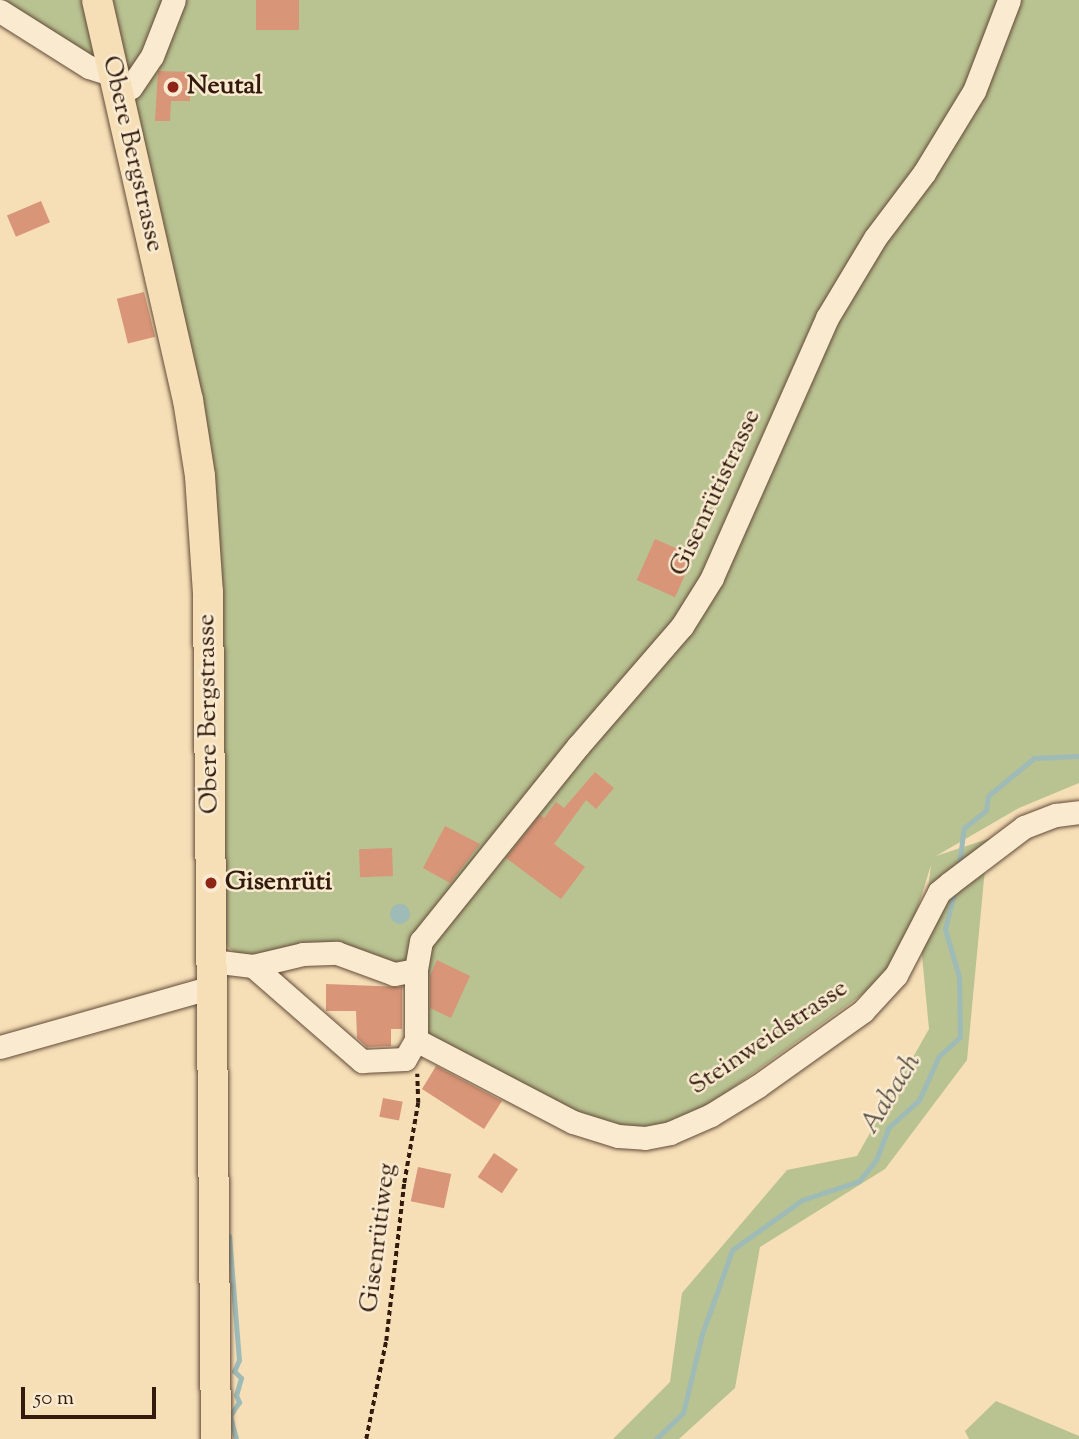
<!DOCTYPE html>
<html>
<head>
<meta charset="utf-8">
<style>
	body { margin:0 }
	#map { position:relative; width:1079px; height:1439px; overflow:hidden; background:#f6dfb7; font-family:"Sorts Mill Goudy",serif }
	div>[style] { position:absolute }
	.green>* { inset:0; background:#b9c291 }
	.water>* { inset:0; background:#9fbbb7 }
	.round { border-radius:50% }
	.stream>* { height:5px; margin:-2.5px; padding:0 2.5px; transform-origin:2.5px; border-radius:2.5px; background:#9fbbb7 }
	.building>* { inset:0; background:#d89578; transform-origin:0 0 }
	.path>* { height:3.5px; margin-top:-1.75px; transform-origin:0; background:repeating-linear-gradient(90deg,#321a0d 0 5px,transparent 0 8.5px) }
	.roads { filter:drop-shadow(0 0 2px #634b38) drop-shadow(0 0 2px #634b38) }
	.minor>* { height:23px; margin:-11.5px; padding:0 11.5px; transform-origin:11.5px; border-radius:11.5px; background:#f9ead0 }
	.major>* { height:30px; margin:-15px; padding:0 15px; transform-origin:15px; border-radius:15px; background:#f6dfb7 }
	.dots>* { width:19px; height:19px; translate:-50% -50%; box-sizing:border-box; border:4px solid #f9ead0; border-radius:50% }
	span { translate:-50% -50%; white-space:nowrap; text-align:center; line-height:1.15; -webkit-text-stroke:5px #f9ead0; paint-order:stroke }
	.poi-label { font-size:26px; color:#321a0d; font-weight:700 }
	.left { translate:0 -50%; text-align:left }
	.street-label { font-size:26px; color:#321a0d }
	.water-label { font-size:28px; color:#585248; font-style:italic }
	.scale { position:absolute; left:21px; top:1387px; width:135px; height:32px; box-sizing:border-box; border:4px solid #321a0d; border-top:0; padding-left:9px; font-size:21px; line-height:24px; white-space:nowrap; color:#321a0d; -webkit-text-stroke:5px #f9ead0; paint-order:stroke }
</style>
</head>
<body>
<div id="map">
	<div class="green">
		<div style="clip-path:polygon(0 0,87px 0,95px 51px,86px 56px)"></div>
		<div style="clip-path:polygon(105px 0,1079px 0,1079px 783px,1019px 808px,936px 856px,1024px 827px,986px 858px,967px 1060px,885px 1169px,760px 1247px,735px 1388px,679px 1439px,613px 1439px,670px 1382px,682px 1293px,787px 1170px,857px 1156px,929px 1029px,921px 945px,931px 865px,899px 968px,670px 1133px,618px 1136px,416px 1040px,416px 970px,236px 955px,222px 940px,208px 592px)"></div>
		<div style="clip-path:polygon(996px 1401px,1079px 1436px,1079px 1439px,969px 1439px,965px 1431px)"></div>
	</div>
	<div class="water">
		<div class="round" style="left:390px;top:904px;width:20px;height:20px"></div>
	</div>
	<div class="stream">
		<div style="left:959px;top:866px;width:38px;rotate:-83deg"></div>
		<div style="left:964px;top:828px;width:28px;rotate:-39deg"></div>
		<div style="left:986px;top:810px;width:14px;rotate:-82deg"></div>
		<div style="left:988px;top:796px;width:60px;rotate:-39.6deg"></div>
		<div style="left:1034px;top:758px;width:45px;rotate:-2.5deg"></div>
		<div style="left:229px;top:1236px;width:124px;rotate:85.4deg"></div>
		<div style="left:239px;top:1360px;width:12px;rotate:114deg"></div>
		<div style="left:234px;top:1371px;width:10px;rotate:45deg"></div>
		<div style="left:241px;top:1378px;width:18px;rotate:106deg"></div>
		<div style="left:236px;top:1395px;width:8px;rotate:67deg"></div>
		<div style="left:239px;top:1402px;width:17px;rotate:123deg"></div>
		<div style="left:230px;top:1416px;width:24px;rotate:75deg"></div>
		<div style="left:656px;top:1439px;width:37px;rotate:-44deg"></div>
		<div style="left:683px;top:1413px;width:81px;rotate:-76.5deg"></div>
		<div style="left:702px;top:1334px;width:89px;rotate:-70.3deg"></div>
		<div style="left:732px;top:1250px;width:86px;rotate:-35.5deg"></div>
		<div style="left:802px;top:1200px;width:60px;rotate:-18.4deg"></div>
		<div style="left:859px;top:1181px;width:27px;rotate:-51deg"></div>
		<div style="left:876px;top:1160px;width:34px;rotate:-69deg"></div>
		<div style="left:888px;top:1128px;width:42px;rotate:-42.1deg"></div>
		<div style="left:919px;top:1100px;width:48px;rotate:-65.6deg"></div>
		<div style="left:939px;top:1056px;width:28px;rotate:-42deg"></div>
		<div style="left:960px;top:1037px;width:60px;rotate:-91deg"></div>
		<div style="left:959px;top:977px;width:50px;rotate:-106.3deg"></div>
		<div style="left:945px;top:929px;width:40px;rotate:-75.6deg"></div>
	</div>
	<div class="building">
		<div style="left:256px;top:0;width:43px;height:30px"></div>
		<div style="clip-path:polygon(158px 71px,190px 72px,190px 101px,171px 101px,170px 121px,155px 121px)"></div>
		<div style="left:41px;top:201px;width:23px;height:37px;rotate:67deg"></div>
		<div style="left:144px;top:292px;width:46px;height:28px;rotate:76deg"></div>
		<div style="left:655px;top:539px;width:42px;height:45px;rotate:24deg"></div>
		<div style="clip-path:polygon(595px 772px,614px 788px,596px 809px,586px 800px,554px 844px,585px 867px,561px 899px,506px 858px,540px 815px,544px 818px,556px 802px,564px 808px)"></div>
		<div style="clip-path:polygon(445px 826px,480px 844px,450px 883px,423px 868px)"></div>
		<div style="left:392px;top:848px;width:28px;height:33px;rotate:88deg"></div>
		<div style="clip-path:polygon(437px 960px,470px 976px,451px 1018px,430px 1008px,430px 976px)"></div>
		<div style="clip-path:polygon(326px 984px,402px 987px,402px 1029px,391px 1029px,391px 1046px,367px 1047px,357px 1038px,356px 1011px,326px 1011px)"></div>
		<div style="clip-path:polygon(436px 1066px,502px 1101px,484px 1129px,422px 1089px)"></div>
		<div style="left:383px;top:1098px;width:20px;height:19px;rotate:11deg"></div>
		<div style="left:494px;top:1153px;width:29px;height:29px;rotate:34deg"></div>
		<div style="left:418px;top:1167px;width:34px;height:35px;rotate:12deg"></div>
	</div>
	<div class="path">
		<div style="left:366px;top:1439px;width:100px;rotate:-78.5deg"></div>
		<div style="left:386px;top:1341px;width:159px;rotate:-83.5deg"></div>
		<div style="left:404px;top:1183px;width:81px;rotate:-80.1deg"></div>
		<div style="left:418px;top:1103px;width:29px;rotate:-92deg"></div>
	</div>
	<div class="roads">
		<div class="minor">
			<div style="left:1009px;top:0;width:97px;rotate:111deg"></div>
			<div style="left:974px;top:91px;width:96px;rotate:121.4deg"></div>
			<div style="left:924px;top:173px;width:81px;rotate:127deg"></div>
			<div style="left:875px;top:238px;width:93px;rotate:121deg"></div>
			<div style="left:827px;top:318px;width:284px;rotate:113.9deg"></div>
			<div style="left:712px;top:578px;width:57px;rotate:122deg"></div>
			<div style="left:682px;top:626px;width:159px;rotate:130.9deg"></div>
			<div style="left:578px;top:746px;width:250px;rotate:128.8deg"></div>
			<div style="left:421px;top:941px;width:29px;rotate:100deg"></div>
			<div style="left:416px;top:970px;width:70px;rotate:90deg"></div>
			<div style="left:416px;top:1040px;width:177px;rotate:27.6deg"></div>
			<div style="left:573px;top:1122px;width:47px;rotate:17.3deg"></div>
			<div style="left:618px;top:1136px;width:27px;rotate:4deg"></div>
			<div style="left:645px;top:1138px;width:25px;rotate:-11deg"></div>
			<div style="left:670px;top:1133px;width:45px;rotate:-23.7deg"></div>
			<div style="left:711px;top:1115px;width:55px;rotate:-31.7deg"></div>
			<div style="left:758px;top:1086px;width:129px;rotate:-35.5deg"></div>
			<div style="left:863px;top:1011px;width:49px;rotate:-47.5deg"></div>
			<div style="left:896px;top:975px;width:93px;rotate:-62.6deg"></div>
			<div style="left:939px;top:892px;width:14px;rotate:-39deg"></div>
			<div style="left:950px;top:883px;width:93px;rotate:-37.1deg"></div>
			<div style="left:1024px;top:827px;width:34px;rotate:-21deg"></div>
			<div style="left:1056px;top:815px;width:23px;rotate:-7deg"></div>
			<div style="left:0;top:11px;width:105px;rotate:32.2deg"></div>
			<div style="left:89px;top:67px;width:26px;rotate:18deg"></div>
			<div style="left:119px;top:95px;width:14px;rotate:-34deg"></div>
			<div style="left:131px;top:87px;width:37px;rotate:-56deg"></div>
			<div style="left:152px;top:56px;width:60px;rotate:-68.6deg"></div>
			<div style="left:212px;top:961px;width:41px;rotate:7deg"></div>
			<div style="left:253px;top:966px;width:51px;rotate:-13.5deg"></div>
			<div style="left:303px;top:954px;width:34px;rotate:-2deg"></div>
			<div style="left:337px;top:953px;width:61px;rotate:20.2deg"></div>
			<div style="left:394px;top:974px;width:22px;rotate:-10deg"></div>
			<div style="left:253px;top:966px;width:145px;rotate:41.1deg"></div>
			<div style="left:362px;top:1061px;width:43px;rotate:-2.7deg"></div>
			<div style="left:405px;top:1059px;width:22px;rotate:-60deg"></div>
			<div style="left:0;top:1047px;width:220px;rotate:-15.8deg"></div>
		</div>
		<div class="major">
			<div style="left:97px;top:0;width:410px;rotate:77.2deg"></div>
			<div style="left:188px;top:400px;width:77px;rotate:81deg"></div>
			<div style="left:200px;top:476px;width:116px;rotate:86.1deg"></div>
			<div style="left:208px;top:592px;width:847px;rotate:89.46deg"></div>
		</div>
	</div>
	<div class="dots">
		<div style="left:173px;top:87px;background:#8f2418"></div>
		<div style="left:211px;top:883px;background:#8f2418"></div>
	</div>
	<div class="poi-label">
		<span class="left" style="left:187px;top:87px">Neutal</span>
		<span class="left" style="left:225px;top:883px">Gisenrüti</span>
	</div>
	<div class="street-label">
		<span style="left:132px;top:154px;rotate:77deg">Obere Bergstrasse</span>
		<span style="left:716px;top:493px;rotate:-65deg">Gisenrütistrasse</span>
		<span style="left:209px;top:714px;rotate:-91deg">Obere Bergstrasse</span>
		<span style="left:769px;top:1038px;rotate:-34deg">Steinweidstrasse</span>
		<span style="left:379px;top:1238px;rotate:-83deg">Gisenrütiweg</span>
	</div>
	<div class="water-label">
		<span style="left:891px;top:1094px;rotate:-58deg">Aabach</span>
	</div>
	<div class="scale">50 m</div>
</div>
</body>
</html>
